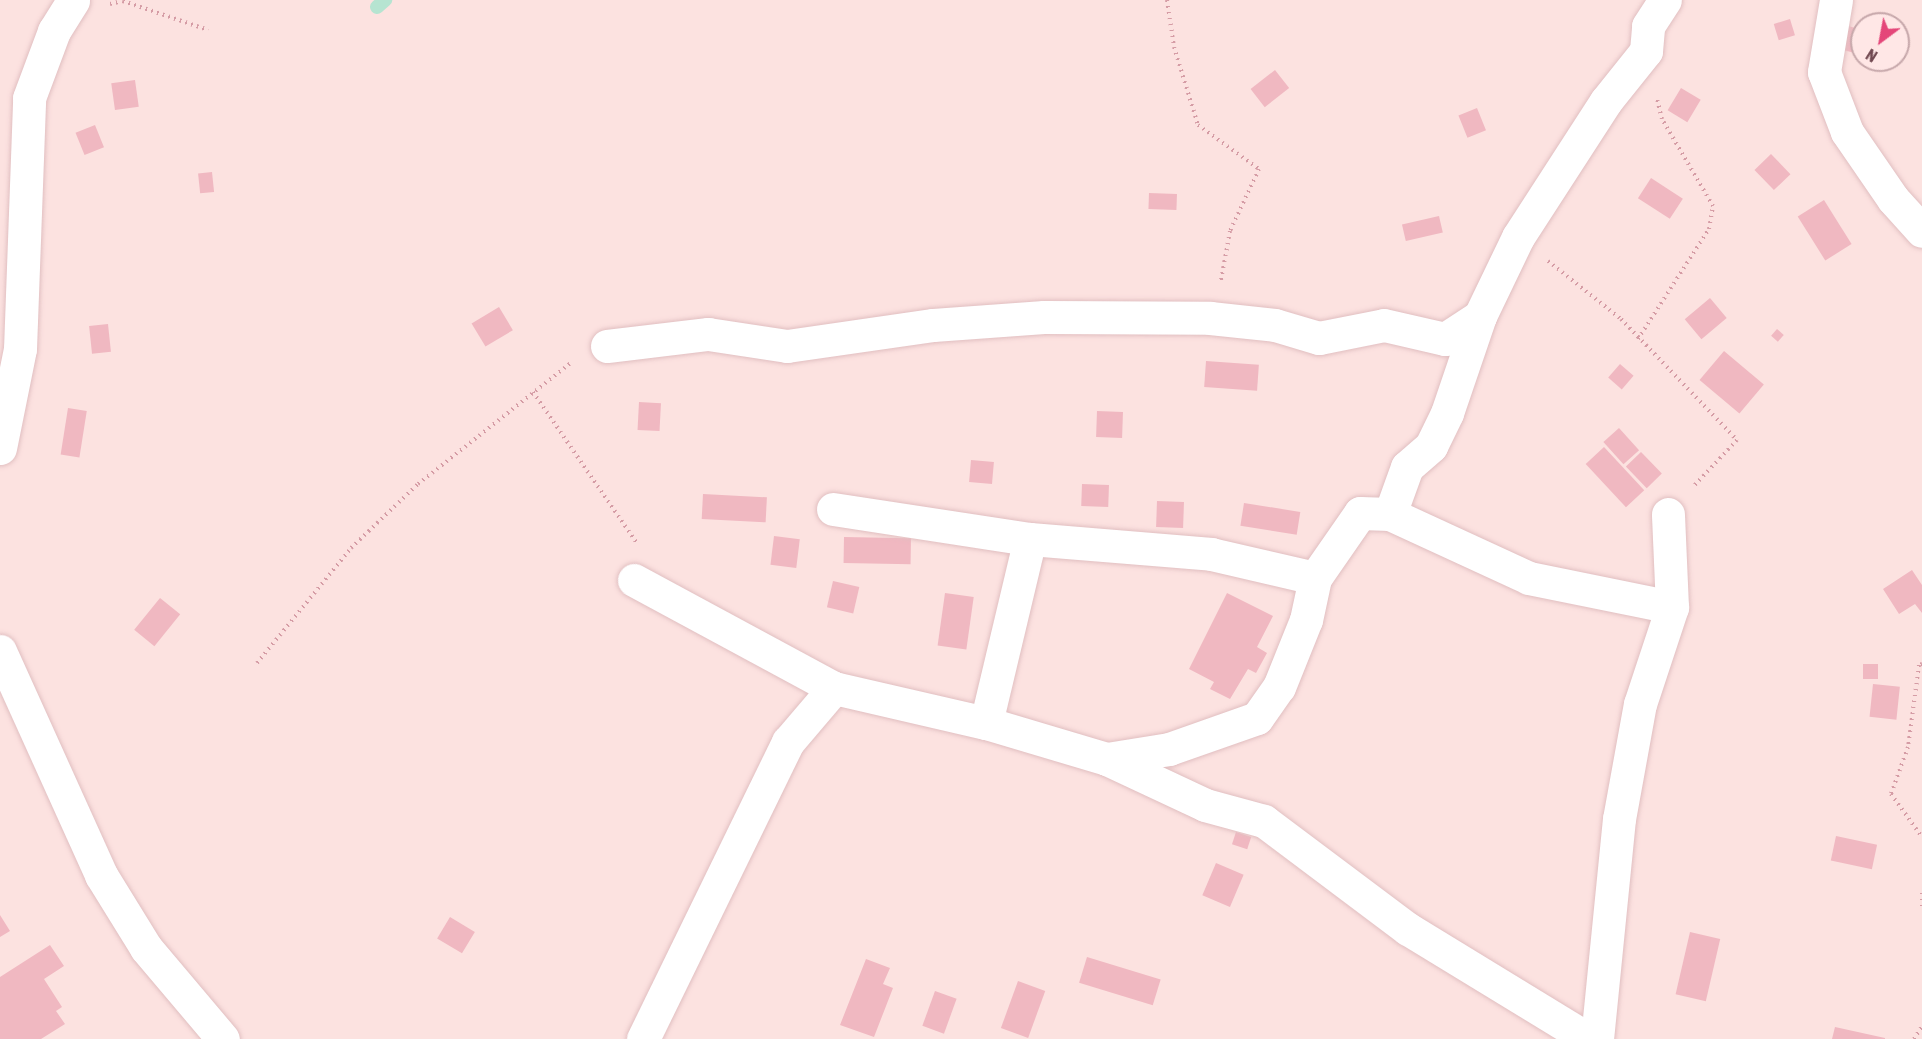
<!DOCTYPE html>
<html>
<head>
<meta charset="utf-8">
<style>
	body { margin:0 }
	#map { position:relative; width:1922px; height:1039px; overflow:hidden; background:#fce2e0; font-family:"Asap Condensed",sans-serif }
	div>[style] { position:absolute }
	.stream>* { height:14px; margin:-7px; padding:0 7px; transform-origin:7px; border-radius:7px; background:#b6e4d1 }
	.building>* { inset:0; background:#f0b8c1; transform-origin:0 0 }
	.path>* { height:4px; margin-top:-2px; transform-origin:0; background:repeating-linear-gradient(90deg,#d59ca5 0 1.5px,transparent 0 6px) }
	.roads { filter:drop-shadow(0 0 2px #e1bfc1) drop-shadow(0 0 2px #e1bfc1) }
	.minor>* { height:33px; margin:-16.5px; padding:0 16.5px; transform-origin:16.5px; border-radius:16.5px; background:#fff }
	span { translate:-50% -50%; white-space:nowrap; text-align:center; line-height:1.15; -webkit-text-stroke:6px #ffe7e6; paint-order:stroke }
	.north { position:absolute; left:1850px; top:12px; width:60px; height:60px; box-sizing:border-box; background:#ffe7e6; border:2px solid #c6a7aa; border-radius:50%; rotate:212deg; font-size:16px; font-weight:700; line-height:24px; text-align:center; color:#714850 }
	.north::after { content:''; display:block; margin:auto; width:21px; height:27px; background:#e44679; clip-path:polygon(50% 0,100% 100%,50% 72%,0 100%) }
</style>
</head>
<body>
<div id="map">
	<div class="stream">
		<div style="left:377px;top:7px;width:11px;rotate:-41deg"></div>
	</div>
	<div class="building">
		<div style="left:1790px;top:19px;width:17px;height:17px;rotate:73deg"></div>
		<div style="clip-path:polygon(1845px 25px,1862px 30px,1859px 54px,1839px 49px)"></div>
		<div style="left:1275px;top:70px;width:23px;height:31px;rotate:52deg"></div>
		<div style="left:135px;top:80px;width:27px;height:24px;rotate:82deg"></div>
		<div style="left:1681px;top:88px;width:23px;height:26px;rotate:31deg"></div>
		<div style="left:1477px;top:108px;width:24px;height:20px;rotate:68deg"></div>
		<div style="left:95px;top:125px;width:24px;height:21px;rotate:68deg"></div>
		<div style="left:1771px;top:154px;width:28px;height:23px;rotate:46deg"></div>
		<div style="left:212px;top:172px;width:20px;height:14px;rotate:84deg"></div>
		<div style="left:1651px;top:178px;width:38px;height:24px;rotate:33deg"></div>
		<div style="left:1149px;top:193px;width:28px;height:16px;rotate:2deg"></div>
		<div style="left:1824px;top:200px;width:52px;height:31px;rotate:58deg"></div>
		<div style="left:1439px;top:216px;width:17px;height:38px;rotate:77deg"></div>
		<div style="left:1710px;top:298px;width:26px;height:33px;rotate:50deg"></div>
		<div style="left:499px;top:307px;width:27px;height:32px;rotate:59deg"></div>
		<div style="left:108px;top:324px;width:28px;height:19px;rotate:84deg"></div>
		<div style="left:1777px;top:329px;width:9px;height:9px;rotate:41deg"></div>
		<div style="left:1724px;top:351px;width:52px;height:38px;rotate:40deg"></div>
		<div style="left:1206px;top:361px;width:53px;height:26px;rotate:4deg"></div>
		<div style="left:1620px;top:364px;width:18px;height:18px;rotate:41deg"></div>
		<div style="left:639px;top:402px;width:22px;height:28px;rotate:3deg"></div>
		<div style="left:68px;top:408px;width:19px;height:47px;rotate:9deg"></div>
		<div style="left:1097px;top:411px;width:26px;height:26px;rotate:2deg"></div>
		<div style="left:1619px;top:428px;width:30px;height:21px;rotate:48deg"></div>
		<div style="left:1604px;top:447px;width:59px;height:25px;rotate:47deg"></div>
		<div style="left:1641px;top:452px;width:30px;height:21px;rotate:46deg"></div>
		<div style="left:971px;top:460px;width:23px;height:22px;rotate:5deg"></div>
		<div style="left:1082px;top:484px;width:27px;height:22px;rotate:2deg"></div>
		<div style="left:703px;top:494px;width:64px;height:25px;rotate:3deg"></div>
		<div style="left:1157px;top:501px;width:27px;height:26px;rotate:2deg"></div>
		<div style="left:1244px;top:503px;width:57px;height:23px;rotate:9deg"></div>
		<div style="left:774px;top:536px;width:26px;height:29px;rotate:7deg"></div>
		<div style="left:844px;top:537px;width:67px;height:26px;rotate:1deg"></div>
		<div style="clip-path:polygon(1912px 570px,1922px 585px,1922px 613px,1915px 604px,1899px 614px,1883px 589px)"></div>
		<div style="left:833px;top:581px;width:27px;height:27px;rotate:13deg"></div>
		<div style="left:945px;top:593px;width:29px;height:53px;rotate:8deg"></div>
		<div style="clip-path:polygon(1227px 593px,1273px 616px,1257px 647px,1267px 653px,1256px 673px,1248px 669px,1230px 699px,1210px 689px,1214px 682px,1189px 669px)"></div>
		<div style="left:160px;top:598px;width:26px;height:41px;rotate:39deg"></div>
		<div style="left:1863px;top:664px;width:15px;height:15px"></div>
		<div style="left:1873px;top:684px;width:27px;height:33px;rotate:6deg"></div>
		<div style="left:1236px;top:832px;width:16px;height:13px;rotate:18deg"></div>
		<div style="left:1836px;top:836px;width:42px;height:25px;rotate:12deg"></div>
		<div style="left:1216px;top:863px;width:30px;height:35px;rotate:23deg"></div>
		<div style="clip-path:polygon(0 915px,10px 931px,0 937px)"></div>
		<div style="left:450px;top:917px;width:29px;height:25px;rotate:31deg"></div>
		<div style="left:1690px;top:932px;width:31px;height:64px;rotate:13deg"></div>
		<div style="clip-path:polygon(50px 945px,64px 966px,44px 979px,62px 1007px,56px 1011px,65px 1024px,41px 1039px,0 1039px,0 977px)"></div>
		<div style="left:1087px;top:957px;width:77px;height:27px;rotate:17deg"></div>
		<div style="clip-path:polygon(866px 959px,890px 968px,883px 984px,893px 988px,874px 1037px,840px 1025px)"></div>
		<div style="left:1018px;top:981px;width:29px;height:50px;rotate:20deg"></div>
		<div style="left:935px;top:991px;width:23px;height:37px;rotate:20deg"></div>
		<div style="clip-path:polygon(1835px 1027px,1885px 1038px,1885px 1039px,1832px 1039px)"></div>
	</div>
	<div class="path">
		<div style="left:1167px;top:0;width:48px;rotate:81.5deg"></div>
		<div style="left:1174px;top:47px;width:82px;rotate:72.9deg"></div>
		<div style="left:1198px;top:125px;width:75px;rotate:35.8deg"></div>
		<div style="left:1259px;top:169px;width:68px;rotate:115.1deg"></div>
		<div style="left:1230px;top:231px;width:50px;rotate:100.4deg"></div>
		<div style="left:110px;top:4px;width:13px;rotate:-13deg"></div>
		<div style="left:123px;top:1px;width:90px;rotate:18.8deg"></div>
		<div style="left:1548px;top:261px;width:93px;rotate:38.5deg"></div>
		<div style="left:1621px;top:319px;width:168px;rotate:46.2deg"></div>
		<div style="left:1737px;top:440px;width:64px;rotate:133.1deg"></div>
		<div style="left:1638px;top:339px;width:131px;rotate:-57.2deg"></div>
		<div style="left:1709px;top:229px;width:23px;rotate:-80deg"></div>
		<div style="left:1713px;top:206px;width:101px;rotate:-120.4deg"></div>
		<div style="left:1662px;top:119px;width:21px;rotate:-104deg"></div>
		<div style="left:533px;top:392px;width:182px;rotate:55.5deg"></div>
		<div style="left:257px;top:663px;width:149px;rotate:-50.7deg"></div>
		<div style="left:351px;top:548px;width:93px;rotate:-43.7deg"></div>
		<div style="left:418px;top:484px;width:196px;rotate:-38.4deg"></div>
		<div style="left:1922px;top:664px;width:3px;rotate:162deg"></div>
		<div style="left:1919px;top:665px;width:83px;rotate:97.6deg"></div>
		<div style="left:1908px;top:747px;width:50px;rotate:109.9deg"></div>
		<div style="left:1891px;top:794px;width:53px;rotate:54.2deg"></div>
		<div style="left:1922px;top:893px;width:13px;rotate:90deg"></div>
		<div style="left:1914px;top:1039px;width:15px;rotate:-58deg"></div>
	</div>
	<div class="roads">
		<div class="minor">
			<div style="left:1836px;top:0;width:73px;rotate:99.5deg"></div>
			<div style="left:1824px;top:72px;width:64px;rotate:69deg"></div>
			<div style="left:1847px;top:132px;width:81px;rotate:55.5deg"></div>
			<div style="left:1893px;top:199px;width:43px;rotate:47.8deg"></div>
			<div style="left:607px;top:346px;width:102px;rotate:-6.8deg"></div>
			<div style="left:708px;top:334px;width:80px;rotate:8.6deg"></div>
			<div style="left:787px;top:346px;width:148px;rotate:-8.2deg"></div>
			<div style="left:933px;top:325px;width:111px;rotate:-4.1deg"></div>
			<div style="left:1044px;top:317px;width:166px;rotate:0.3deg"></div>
			<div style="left:1210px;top:318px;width:65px;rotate:6.1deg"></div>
			<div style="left:1275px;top:325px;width:46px;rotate:16.5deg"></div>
			<div style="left:1319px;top:338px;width:66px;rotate:-11.3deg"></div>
			<div style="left:1384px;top:325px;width:63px;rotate:12.9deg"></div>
			<div style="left:1445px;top:339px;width:42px;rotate:-33.3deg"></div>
			<div style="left:1480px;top:316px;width:88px;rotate:-64.3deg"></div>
			<div style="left:1518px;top:237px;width:162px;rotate:-57.1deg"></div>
			<div style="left:1606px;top:101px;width:64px;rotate:-51.3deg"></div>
			<div style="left:1646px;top:51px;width:25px;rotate:-85deg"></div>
			<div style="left:1648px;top:26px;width:31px;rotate:-57deg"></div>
			<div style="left:0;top:448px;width:101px;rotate:-78.6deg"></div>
			<div style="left:20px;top:349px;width:251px;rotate:-87.9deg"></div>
			<div style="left:29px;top:98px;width:72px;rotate:-69.5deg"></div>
			<div style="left:54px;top:31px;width:36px;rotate:-58deg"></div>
			<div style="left:833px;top:509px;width:199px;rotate:8.7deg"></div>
			<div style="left:1030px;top:539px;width:182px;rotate:4.7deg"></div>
			<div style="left:1211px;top:554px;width:107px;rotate:13deg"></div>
			<div style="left:1315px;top:578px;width:79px;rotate:-55.3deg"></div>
			<div style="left:1360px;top:513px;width:30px;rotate:2deg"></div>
			<div style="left:1390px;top:514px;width:153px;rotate:24.7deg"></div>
			<div style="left:1529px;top:578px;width:146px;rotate:11.5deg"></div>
			<div style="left:1390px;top:514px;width:50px;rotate:-70.1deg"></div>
			<div style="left:1407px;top:467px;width:32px;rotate:-41deg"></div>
			<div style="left:1431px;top:446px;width:37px;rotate:-64deg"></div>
			<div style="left:1447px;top:413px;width:102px;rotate:-71.2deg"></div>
			<div style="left:634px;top:580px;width:227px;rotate:28.4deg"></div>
			<div style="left:834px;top:688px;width:156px;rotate:13deg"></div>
			<div style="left:986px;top:723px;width:126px;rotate:16.6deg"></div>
			<div style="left:1107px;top:759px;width:108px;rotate:25.1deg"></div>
			<div style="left:1205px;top:805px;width:61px;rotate:15.2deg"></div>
			<div style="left:1264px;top:821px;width:180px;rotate:36.9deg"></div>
			<div style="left:1408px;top:929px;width:211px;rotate:31.4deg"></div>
			<div style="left:0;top:651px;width:246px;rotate:65.7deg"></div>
			<div style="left:101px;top:875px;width:86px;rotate:58.3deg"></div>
			<div style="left:146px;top:948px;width:119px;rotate:49.8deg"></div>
			<div style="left:986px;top:723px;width:189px;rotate:-76.6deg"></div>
			<div style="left:1107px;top:759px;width:63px;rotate:-9.2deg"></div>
			<div style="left:1169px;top:749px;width:93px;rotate:-19.4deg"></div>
			<div style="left:1257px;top:718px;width:38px;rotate:-55deg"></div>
			<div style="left:1279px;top:687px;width:72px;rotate:-68.1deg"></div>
			<div style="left:1306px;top:620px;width:43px;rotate:-77.9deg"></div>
			<div style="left:643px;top:1039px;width:331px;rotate:-64deg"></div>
			<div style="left:788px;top:742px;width:71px;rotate:-49.6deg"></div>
			<div style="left:1597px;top:1039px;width:221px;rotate:-84.3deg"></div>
			<div style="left:1619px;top:819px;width:117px;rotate:-79.7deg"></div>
			<div style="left:1640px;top:704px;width:102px;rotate:-71.7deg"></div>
			<div style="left:1672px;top:607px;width:93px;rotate:-92.5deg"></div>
		</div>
	</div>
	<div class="north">N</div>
</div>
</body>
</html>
